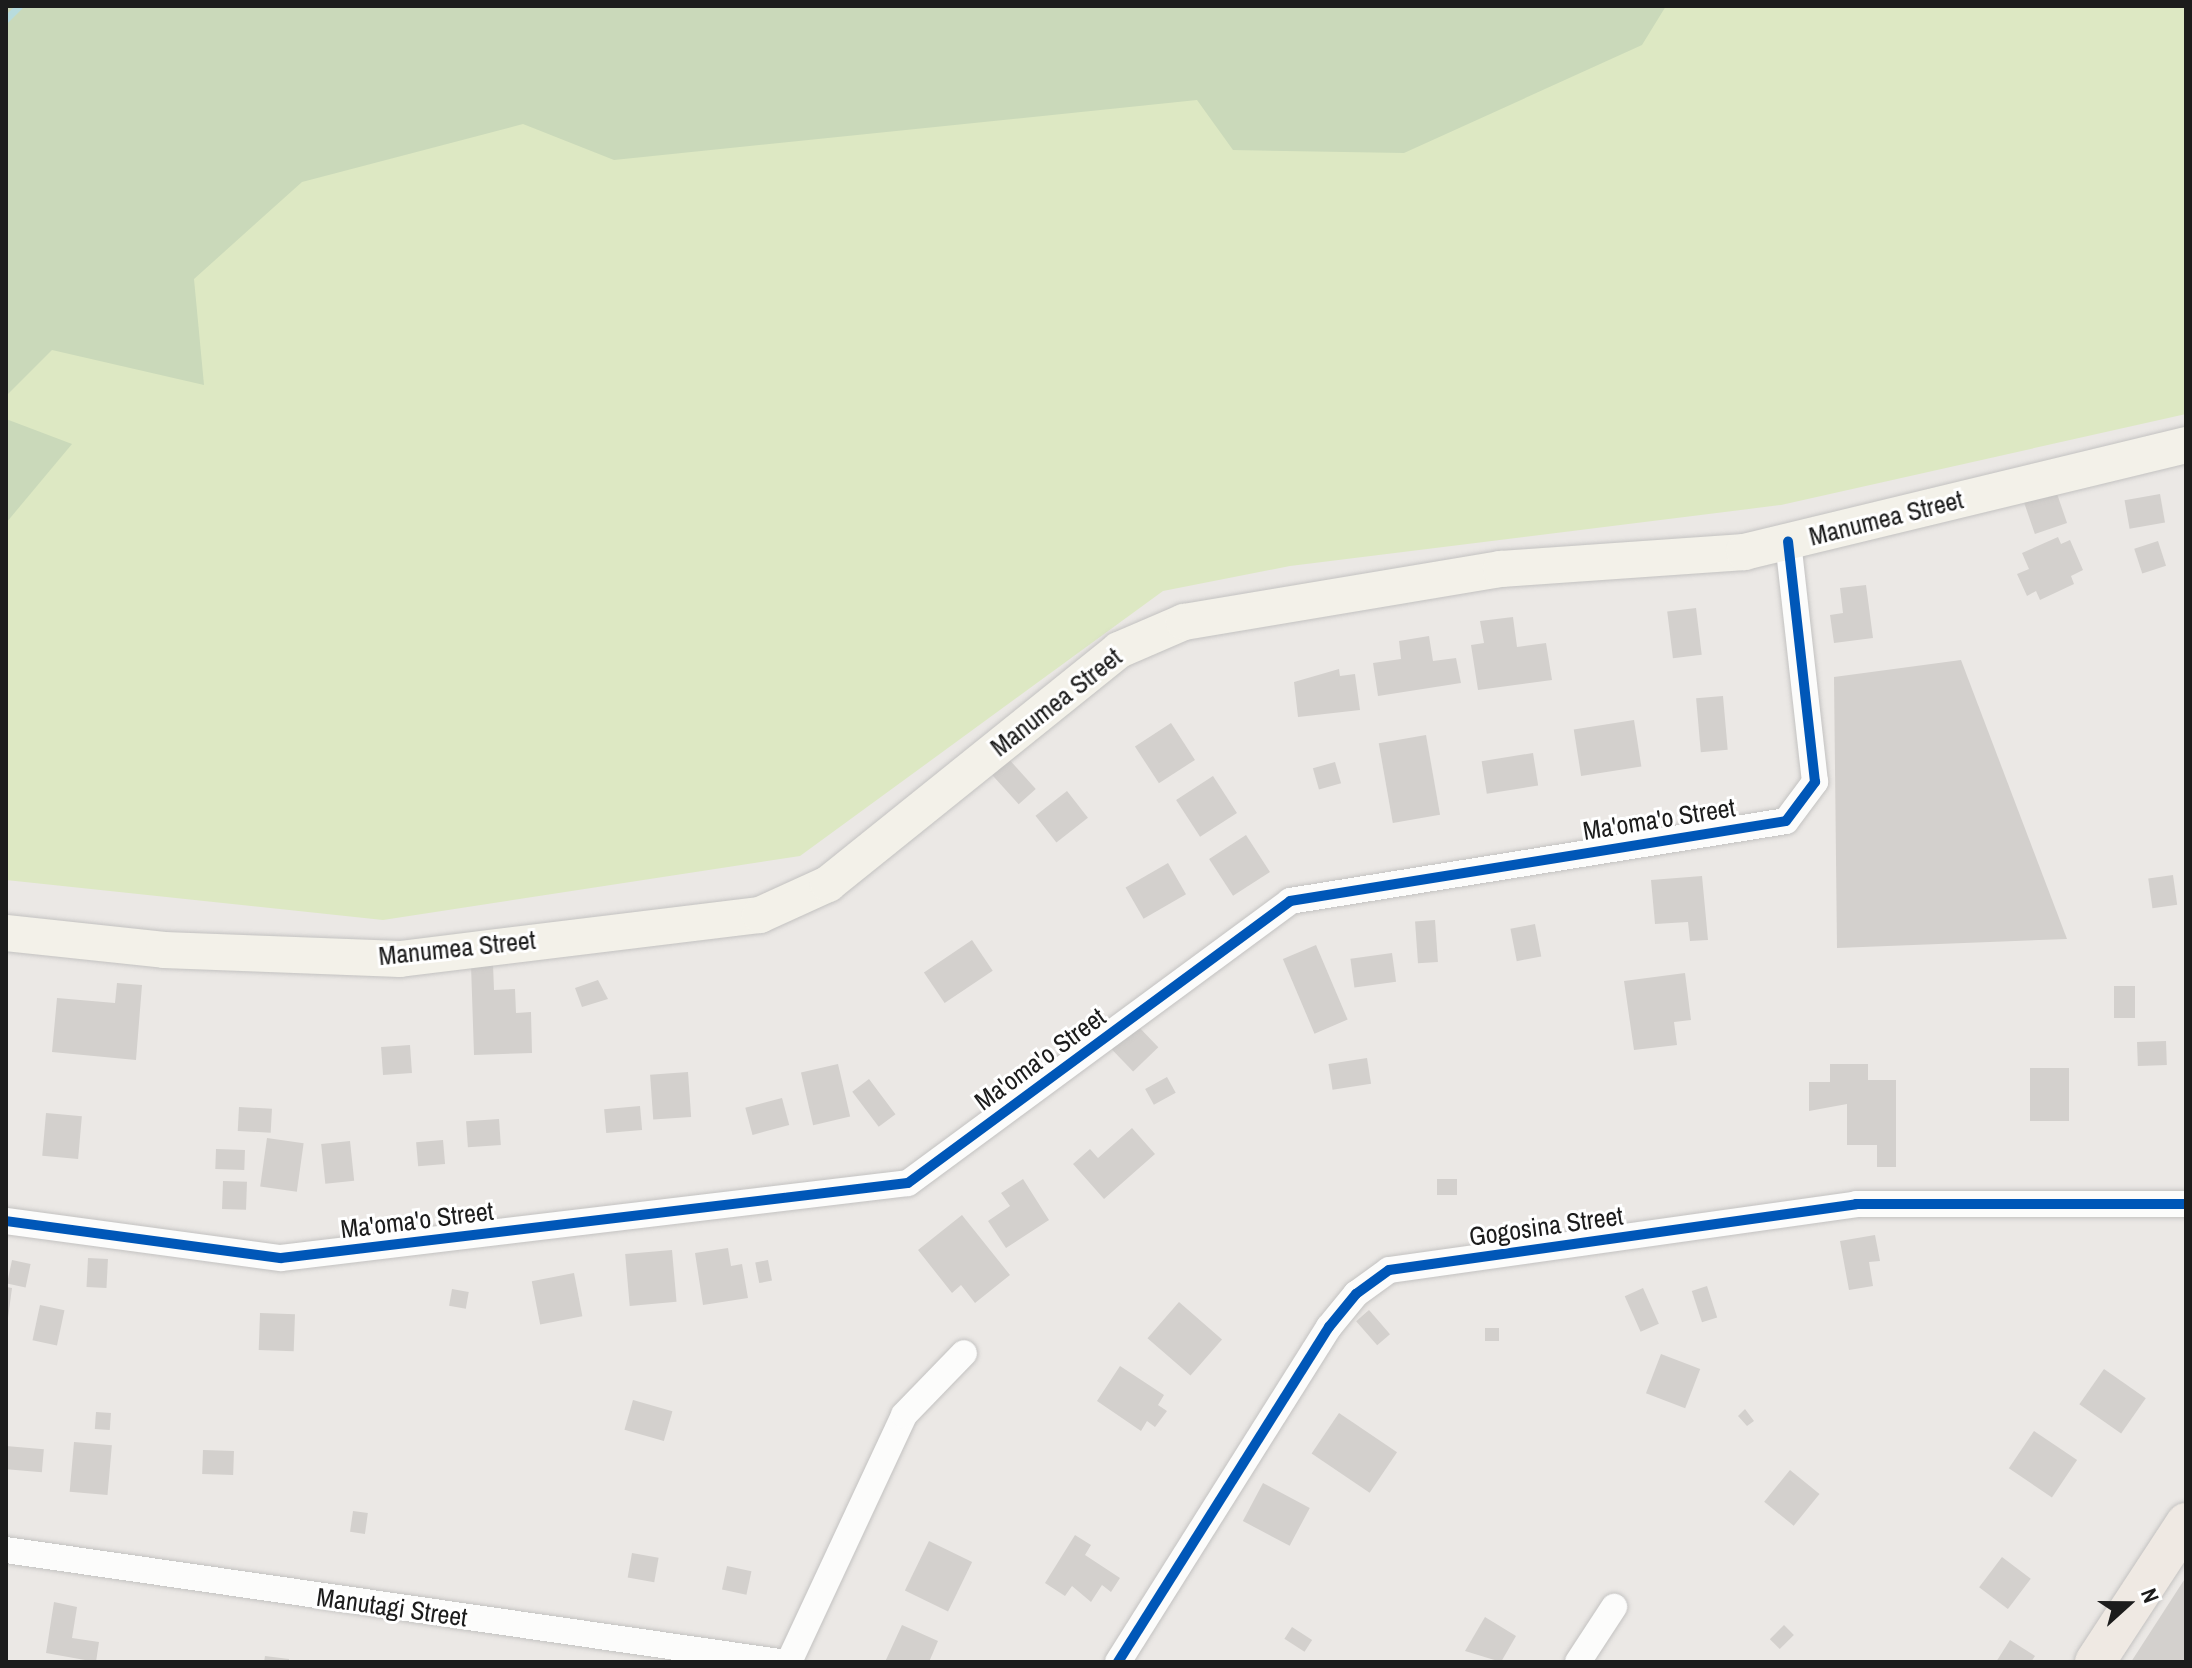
<!DOCTYPE html>
<html>
<head>
<meta charset="utf-8">
<style>
	body { margin:0 }
	#map { position:relative; width:2192px; height:1668px; overflow:hidden; background:#ebe8e5; font-family:"Archivo Narrow",sans-serif }
	div>[style] { position:absolute }
	.grass>* { inset:0; background:#dde8c3 }
	.forest>* { inset:0; background:#cad9ba }
	.stream>* { height:7px; margin:-3.5px; padding:0 3.5px; transform-origin:3.5px; border-radius:3.5px; background:#b8dcde }
	.building>* { inset:0; background:#d3d0cd; transform-origin:0 0 }
	.roads { filter:drop-shadow(0 0 2px #c3c2c1) drop-shadow(0 0 2px #c3c2c1) }
	.street>* { height:26px; margin:-13px; padding:0 13px; transform-origin:13px; border-radius:13px; background:#fcfcfb }
	.secondary>* { height:36px; margin:-18px; padding:0 18px; transform-origin:18px; border-radius:18px; background:#f3f1e9 }
	.primary>* { height:40px; margin:-20px; padding:0 20px; transform-origin:20px; border-radius:20px; background:#efe9e3 }
	.cycleway>* { height:10px; margin:-5px; padding:0 5px; transform-origin:5px; border-radius:5px; background:#0057b8 }
	span { translate:-50% -50%; white-space:nowrap; text-align:center; line-height:1.15; -webkit-text-stroke:6px #fff; paint-order:stroke }
	.street-label { font-size:26px; color:#1c1c1c }
	.frame { position:absolute; inset:0; border:8px solid #1c1c1c; pointer-events:none }
	.north { position:absolute; left:2088px; top:1564px; width:80px; height:80px; -webkit-text-stroke:6px #fff; paint-order:stroke; rotate:69deg; font-size:22px; font-weight:700; line-height:32px; text-align:center; color:#1c1c1c }
	.north::after { content:''; display:block; margin:auto; width:28px; height:36px; background:#1c1c1c; clip-path:polygon(50% 0,100% 100%,50% 72%,0 100%) }
</style>
</head>
<body>
<div id="map">
	<div class="grass">
		<div style="clip-path:polygon(6px 6px,2186px 6px,2186px 414px,1781px 505px,1290px 566px,1163px 591px,800px 856px,383px 920px,6px 880px)"></div>
	</div>
	<div class="forest">
		<div style="clip-path:polygon(6px 6px,1666px 6px,1642px 45px,1404px 153px,1233px 150px,1197px 100px,614px 160px,523px 124px,302px 182px,194px 279px,204px 385px,52px 350px,6px 396px)"></div>
		<div style="clip-path:polygon(6px 419px,72px 444px,6px 523px)"></div>
	</div>
	<div class="stream">
		<div style="left:6px;top:19px;width:18px;rotate:-45deg"></div>
	</div>
	<div class="building">
		<div style="left:2055px;top:488px;width:37px;height:34px;rotate:71deg"></div>
		<div style="left:2160px;top:494px;width:29px;height:36px;rotate:80deg"></div>
		<div style="clip-path:polygon(2058px 537px,2061px 544px,2070px 540px,2083px 570px,2071px 576px,2074px 584px,2040px 600px,2036px 591px,2027px 596px,2017px 574px,2029px 569px,2022px 553px)"></div>
		<div style="left:2158px;top:541px;width:26px;height:25px;rotate:72deg"></div>
		<div style="clip-path:polygon(1866px 585px,1873px 638px,1834px 643px,1830px 615px,1843px 613px,1840px 588px)"></div>
		<div style="left:1696px;top:608px;width:47px;height:29px;rotate:83deg"></div>
		<div style="clip-path:polygon(1513px 617px,1517px 647px,1546px 643px,1552px 680px,1478px 690px,1471px 645px,1484px 643px,1480px 621px)"></div>
		<div style="clip-path:polygon(1429px 636px,1433px 661px,1456px 658px,1461px 683px,1378px 696px,1373px 663px,1401px 659px,1399px 641px)"></div>
		<div style="clip-path:polygon(1961px 660px,2067px 939px,1837px 948px,1834px 677px)"></div>
		<div style="clip-path:polygon(1339px 669px,1340px 676px,1355px 674px,1360px 710px,1298px 717px,1294px 682px)"></div>
		<div style="left:1723px;top:696px;width:54px;height:27px;rotate:85deg"></div>
		<div style="left:1634px;top:720px;width:47px;height:61px;rotate:81deg"></div>
		<div style="left:1171px;top:723px;width:44px;height:43px;rotate:57deg"></div>
		<div style="left:1426px;top:735px;width:81px;height:48px;rotate:80deg"></div>
		<div style="left:1533px;top:753px;width:33px;height:52px;rotate:81deg"></div>
		<div style="left:1007px;top:757px;width:43px;height:23px;rotate:48deg"></div>
		<div style="left:1335px;top:762px;width:22px;height:23px;rotate:74deg"></div>
		<div style="left:1213px;top:776px;width:44px;height:44px;rotate:57deg"></div>
		<div style="left:1067px;top:791px;width:34px;height:40px;rotate:52deg"></div>
		<div style="left:1246px;top:835px;width:44px;height:44px;rotate:57deg"></div>
		<div style="left:1168px;top:863px;width:36px;height:49px;rotate:60deg"></div>
		<div style="left:2173px;top:875px;width:30px;height:25px;rotate:82deg"></div>
		<div style="clip-path:polygon(1702px 876px,1708px 940px,1690px 941px,1688px 922px,1655px 924px,1651px 880px)"></div>
		<div style="left:1435px;top:920px;width:42px;height:20px;rotate:86deg"></div>
		<div style="left:1535px;top:924px;width:33px;height:25px;rotate:79deg"></div>
		<div style="left:972px;top:940px;width:37px;height:58px;rotate:56deg"></div>
		<div style="left:1316px;top:945px;width:81px;height:36px;rotate:67deg"></div>
		<div style="left:1392px;top:953px;width:29px;height:42px;rotate:82deg"></div>
		<div style="clip-path:polygon(493px 964px,494px 990px,515px 989px,516px 1013px,531px 1012px,532px 1053px,474px 1055px,471px 965px)"></div>
		<div style="clip-path:polygon(1685px 973px,1691px 1020px,1674px 1022px,1677px 1045px,1634px 1050px,1624px 981px)"></div>
		<div style="clip-path:polygon(598px 980px,608px 999px,582px 1007px,575px 988px)"></div>
		<div style="clip-path:polygon(117px 983px,142px 985px,136px 1060px,52px 1052px,57px 998px,115px 1003px)"></div>
		<div style="left:2114px;top:986px;width:21px;height:32px"></div>
		<div style="left:1134px;top:1022px;width:35px;height:35px;rotate:46deg"></div>
		<div style="left:2166px;top:1041px;width:24px;height:29px;rotate:88deg"></div>
		<div style="left:410px;top:1045px;width:28px;height:29px;rotate:86deg"></div>
		<div style="left:1367px;top:1058px;width:26px;height:39px;rotate:81deg"></div>
		<div style="left:838px;top:1064px;width:54px;height:38px;rotate:77deg"></div>
		<div style="clip-path:polygon(1830px 1064px,1868px 1064px,1868px 1080px,1896px 1080px,1896px 1167px,1877px 1167px,1877px 1145px,1847px 1145px,1847px 1104px,1809px 1111px,1809px 1082px,1830px 1082px)"></div>
		<div style="left:2030px;top:1068px;width:39px;height:53px"></div>
		<div style="left:688px;top:1072px;width:45px;height:38px;rotate:86deg"></div>
		<div style="left:1167px;top:1077px;width:18px;height:25px;rotate:61deg"></div>
		<div style="left:869px;top:1079px;width:44px;height:21px;rotate:53deg"></div>
		<div style="left:782px;top:1098px;width:28px;height:38px;rotate:75deg"></div>
		<div style="left:640px;top:1106px;width:24px;height:36px;rotate:85deg"></div>
		<div style="left:239px;top:1107px;width:33px;height:24px;rotate:3deg"></div>
		<div style="left:46px;top:1113px;width:36px;height:43px;rotate:5deg"></div>
		<div style="left:499px;top:1119px;width:26px;height:33px;rotate:86deg"></div>
		<div style="clip-path:polygon(1132px 1128px,1155px 1154px,1104px 1199px,1073px 1164px,1090px 1149px,1098px 1158px)"></div>
		<div style="left:267px;top:1138px;width:37px;height:49px;rotate:8deg"></div>
		<div style="left:443px;top:1140px;width:24px;height:27px;rotate:85deg"></div>
		<div style="left:350px;top:1141px;width:40px;height:29px;rotate:84deg"></div>
		<div style="left:216px;top:1149px;width:29px;height:20px;rotate:2deg"></div>
		<div style="clip-path:polygon(1023px 1179px,1049px 1220px,1006px 1248px,988px 1221px,1010px 1206px,1001px 1193px)"></div>
		<div style="left:1437px;top:1179px;width:20px;height:16px"></div>
		<div style="left:223px;top:1181px;width:24px;height:28px;rotate:2deg"></div>
		<div style="clip-path:polygon(962px 1215px,1010px 1275px,975px 1303px,961px 1285px,952px 1293px,918px 1250px)"></div>
		<div style="clip-path:polygon(1875px 1235px,1880px 1261px,1869px 1262px,1873px 1286px,1849px 1290px,1840px 1241px)"></div>
		<div style="clip-path:polygon(728px 1248px,731px 1266px,742px 1264px,748px 1298px,703px 1305px,695px 1253px)"></div>
		<div style="left:672px;top:1250px;width:52px;height:47px;rotate:85deg"></div>
		<div style="left:88px;top:1258px;width:20px;height:29px;rotate:3deg"></div>
		<div style="left:12px;top:1260px;width:19px;height:24px;rotate:12deg"></div>
		<div style="left:768px;top:1260px;width:21px;height:13px;rotate:79deg"></div>
		<div style="left:574px;top:1273px;width:44px;height:43px;rotate:79deg"></div>
		<div style="left:1707px;top:1286px;width:33px;height:16px;rotate:72deg"></div>
		<div style="clip-path:polygon(6px 1287px,12px 1288px,8px 1318px,6px 1318px)"></div>
		<div style="left:1643px;top:1288px;width:39px;height:20px;rotate:66deg"></div>
		<div style="left:452px;top:1289px;width:17px;height:17px;rotate:10deg"></div>
		<div style="left:1179px;top:1302px;width:57px;height:48px;rotate:41deg"></div>
		<div style="left:40px;top:1305px;width:25px;height:36px;rotate:12deg"></div>
		<div style="left:1369px;top:1310px;width:32px;height:17px;rotate:49deg"></div>
		<div style="left:260px;top:1313px;width:35px;height:37px;rotate:2deg"></div>
		<div style="left:1499px;top:1328px;width:13px;height:14px;rotate:90deg"></div>
		<div style="left:1661px;top:1354px;width:42px;height:42px;rotate:21deg"></div>
		<div style="clip-path:polygon(1120px 1366px,1164px 1395px,1158px 1405px,1167px 1411px,1155px 1427px,1147px 1421px,1141px 1431px,1097px 1401px)"></div>
		<div style="left:2104px;top:1369px;width:51px;height:43px;rotate:35deg"></div>
		<div style="left:633px;top:1400px;width:41px;height:31px;rotate:16deg"></div>
		<div style="clip-path:polygon(1745px 1409px,1754px 1421px,1747px 1426px,1738px 1416px)"></div>
		<div style="left:96px;top:1412px;width:15px;height:17px;rotate:4deg"></div>
		<div style="left:1339px;top:1413px;width:70px;height:49px;rotate:34deg"></div>
		<div style="left:2034px;top:1431px;width:52px;height:45px;rotate:34deg"></div>
		<div style="left:74px;top:1442px;width:38px;height:50px;rotate:5deg"></div>
		<div style="left:6px;top:1446px;width:38px;height:23px;rotate:5deg"></div>
		<div style="left:203px;top:1450px;width:31px;height:24px;rotate:2deg"></div>
		<div style="left:1790px;top:1470px;width:38px;height:41px;rotate:39deg"></div>
		<div style="left:1263px;top:1483px;width:53px;height:43px;rotate:28deg"></div>
		<div style="left:353px;top:1511px;width:15px;height:21px;rotate:8deg"></div>
		<div style="clip-path:polygon(1075px 1535px,1091px 1545px,1085px 1555px,1120px 1578px,1111px 1592px,1102px 1585px,1091px 1602px,1072px 1586px,1065px 1596px,1045px 1583px)"></div>
		<div style="left:929px;top:1541px;width:48px;height:55px;rotate:26deg"></div>
		<div style="left:632px;top:1553px;width:27px;height:25px;rotate:10deg"></div>
		<div style="left:2002px;top:1557px;width:36px;height:38px;rotate:37deg"></div>
		<div style="left:727px;top:1566px;width:25px;height:24px;rotate:12deg"></div>
		<div style="clip-path:polygon(2186px 1577px,2186px 1662px,2131px 1662px)"></div>
		<div style="clip-path:polygon(54px 1602px,77px 1607px,72px 1638px,99px 1642px,96px 1662px,46px 1653px)"></div>
		<div style="clip-path:polygon(1485px 1617px,1516px 1636px,1501px 1662px,1465px 1651px)"></div>
		<div style="clip-path:polygon(902px 1625px,938px 1641px,929px 1662px,885px 1662px)"></div>
		<div style="left:1784px;top:1625px;width:14px;height:20px;rotate:45deg"></div>
		<div style="left:1292px;top:1627px;width:24px;height:14px;rotate:33deg"></div>
		<div style="clip-path:polygon(2010px 1640px,2035px 1656px,2031px 1662px,1996px 1662px)"></div>
		<div style="clip-path:polygon(265px 1656px,289px 1659px,289px 1662px,264px 1662px)"></div>
	</div>
	<div class="roads">
		<div class="street">
			<div style="left:6px;top:1221px;width:277px;rotate:7.7deg"></div>
			<div style="left:281px;top:1258px;width:631px;rotate:-6.82deg"></div>
			<div style="left:908px;top:1183px;width:475px;rotate:-36.4deg"></div>
			<div style="left:1290px;top:901px;width:502px;rotate:-9.16deg"></div>
			<div style="left:1786px;top:821px;width:49px;rotate:-53.4deg"></div>
			<div style="left:1815px;top:782px;width:242px;rotate:-96.4deg"></div>
			<div style="left:6px;top:1550px;width:781px;rotate:8.24deg"></div>
			<div style="left:789px;top:1662px;width:272px;rotate:-65deg"></div>
			<div style="left:904px;top:1415px;width:86px;rotate:-45.9deg"></div>
			<div style="left:1118px;top:1662px;width:396px;rotate:-57.8deg"></div>
			<div style="left:1329px;top:1327px;width:43px;rotate:-50.7deg"></div>
			<div style="left:1356px;top:1294px;width:41px;rotate:-36deg"></div>
			<div style="left:1389px;top:1270px;width:472px;rotate:-8deg"></div>
			<div style="left:1856px;top:1204px;width:330px"></div>
			<div style="left:1578px;top:1662px;width:66px;rotate:-56.8deg"></div>
		</div>
		<div class="secondary">
			<div style="left:6px;top:933px;width:159px;rotate:6.1deg"></div>
			<div style="left:164px;top:950px;width:236px;rotate:2.2deg"></div>
			<div style="left:400px;top:959px;width:363px;rotate:-7deg"></div>
			<div style="left:760px;top:915px;width:75px;rotate:-24.5deg"></div>
			<div style="left:828px;top:884px;width:373px;rotate:-38.8deg"></div>
			<div style="left:1119px;top:650px;width:71px;rotate:-23.3deg"></div>
			<div style="left:1184px;top:622px;width:321px;rotate:-9.5deg"></div>
			<div style="left:1501px;top:569px;width:244px;rotate:-4deg"></div>
			<div style="left:1744px;top:552px;width:455px;rotate:-13.6deg"></div>
		</div>
		<div class="primary">
			<div style="left:2095px;top:1662px;width:166px;rotate:-56.8deg"></div>
		</div>
	</div>
	<div class="cycleway">
		<div style="left:6px;top:1221px;width:277px;rotate:7.7deg"></div>
		<div style="left:281px;top:1258px;width:631px;rotate:-6.82deg"></div>
		<div style="left:908px;top:1183px;width:475px;rotate:-36.4deg"></div>
		<div style="left:1290px;top:901px;width:502px;rotate:-9.16deg"></div>
		<div style="left:1786px;top:821px;width:49px;rotate:-53.4deg"></div>
		<div style="left:1815px;top:782px;width:242px;rotate:-96.4deg"></div>
		<div style="left:1118px;top:1662px;width:396px;rotate:-57.8deg"></div>
		<div style="left:1329px;top:1327px;width:43px;rotate:-50.7deg"></div>
		<div style="left:1356px;top:1294px;width:41px;rotate:-36deg"></div>
		<div style="left:1389px;top:1270px;width:472px;rotate:-8deg"></div>
		<div style="left:1856px;top:1204px;width:330px"></div>
	</div>
	<div class="street-label">
		<span style="left:1886px;top:518px;rotate:-14deg">Manumea Street</span>
		<span style="left:1056px;top:702px;rotate:-38deg">Manumea Street</span>
		<span style="left:1659px;top:819px;rotate:-9deg">Ma'oma'o Street</span>
		<span style="left:457px;top:948px;rotate:-6deg">Manumea Street</span>
		<span style="left:1040px;top:1059px;rotate:-36deg">Ma'oma'o Street</span>
		<span style="left:417px;top:1220px;rotate:-7deg">Ma'oma'o Street</span>
		<span style="left:1546px;top:1226px;rotate:-8deg">Gogosina Street</span>
		<span style="left:392px;top:1607px;rotate:8deg">Manutagi Street</span>
	</div>
	<div class="frame"></div>
	<div class="north">N</div>
</div>
</body>
</html>
